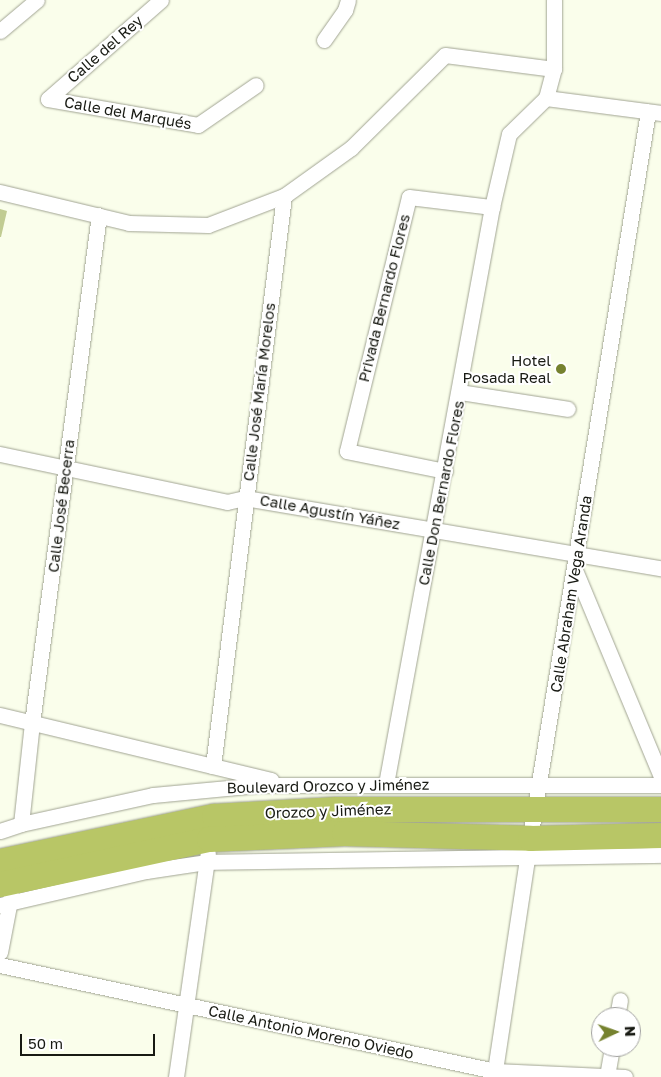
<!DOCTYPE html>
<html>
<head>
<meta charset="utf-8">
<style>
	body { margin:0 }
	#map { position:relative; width:661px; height:1077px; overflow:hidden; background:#fafeeb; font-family:"Golos Text",sans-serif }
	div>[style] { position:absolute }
	.building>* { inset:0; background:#c1cc92 }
	.roads { filter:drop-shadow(0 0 1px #a1a493) drop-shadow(0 0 1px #a1a493) }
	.minor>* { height:15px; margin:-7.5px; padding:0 7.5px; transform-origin:7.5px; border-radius:7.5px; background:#fff }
	.trunk>* { height:25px; margin:-12.5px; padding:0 12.5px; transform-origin:12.5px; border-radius:12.5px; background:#b8c666 }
	.dots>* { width:14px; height:14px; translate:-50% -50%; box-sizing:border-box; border:2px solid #fff; border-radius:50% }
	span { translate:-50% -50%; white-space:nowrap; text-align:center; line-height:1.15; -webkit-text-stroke:4px #fff; paint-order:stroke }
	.street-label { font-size:15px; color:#181a13 }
	.poi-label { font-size:15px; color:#181a13 }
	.right { translate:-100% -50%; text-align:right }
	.north { position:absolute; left:591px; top:1007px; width:50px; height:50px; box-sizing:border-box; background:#fff; border:1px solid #a3a3a1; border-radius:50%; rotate:87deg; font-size:14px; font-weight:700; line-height:20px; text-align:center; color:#181a13 }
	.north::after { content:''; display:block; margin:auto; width:18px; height:22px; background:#76822f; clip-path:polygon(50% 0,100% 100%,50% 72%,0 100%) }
	.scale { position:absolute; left:20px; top:1034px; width:135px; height:22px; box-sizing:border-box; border:2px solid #181a13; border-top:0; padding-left:6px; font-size:15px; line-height:18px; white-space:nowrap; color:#181a13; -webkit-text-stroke:4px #fff; paint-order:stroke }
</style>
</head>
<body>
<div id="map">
	<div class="building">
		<div style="clip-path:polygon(0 209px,7px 211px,1px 237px,0 237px)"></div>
	</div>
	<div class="roads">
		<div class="minor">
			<div style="left:0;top:31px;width:48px;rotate:-40deg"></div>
			<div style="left:324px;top:40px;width:37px;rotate:-55deg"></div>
			<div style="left:345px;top:10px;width:10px;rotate:-73deg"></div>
			<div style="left:546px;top:98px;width:116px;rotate:7.4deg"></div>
			<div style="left:546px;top:98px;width:30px;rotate:-75deg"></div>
			<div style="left:554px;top:69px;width:69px;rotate:-90deg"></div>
			<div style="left:48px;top:99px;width:152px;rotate:9.8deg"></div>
			<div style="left:198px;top:125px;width:70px;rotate:-34.6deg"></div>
			<div style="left:48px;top:99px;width:150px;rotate:-41.2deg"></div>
			<div style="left:0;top:192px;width:133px;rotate:13.5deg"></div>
			<div style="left:129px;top:223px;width:79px;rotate:1.5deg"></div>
			<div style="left:208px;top:225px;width:81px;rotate:-20.9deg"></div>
			<div style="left:284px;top:196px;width:82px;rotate:-35.6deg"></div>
			<div style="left:351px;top:148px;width:132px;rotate:-44.7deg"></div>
			<div style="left:445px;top:55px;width:110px;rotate:7.3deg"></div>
			<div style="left:460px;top:392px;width:109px;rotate:8.9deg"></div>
			<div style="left:0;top:454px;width:232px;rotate:11.9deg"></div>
			<div style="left:227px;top:502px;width:18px;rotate:-13deg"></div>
			<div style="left:245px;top:498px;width:422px;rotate:9.6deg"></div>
			<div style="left:445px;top:471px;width:100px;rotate:-168.5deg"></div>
			<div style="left:347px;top:451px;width:261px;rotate:-76.3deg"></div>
			<div style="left:409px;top:197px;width:84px;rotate:6.9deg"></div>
			<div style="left:575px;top:570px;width:224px;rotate:67.4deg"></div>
			<div style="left:0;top:715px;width:279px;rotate:13.5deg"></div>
			<div style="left:213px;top:766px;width:574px;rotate:-82.9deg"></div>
			<div style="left:386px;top:784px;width:587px;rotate:-79.59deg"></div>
			<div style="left:492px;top:207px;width:75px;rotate:-76.9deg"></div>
			<div style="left:509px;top:134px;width:52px;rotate:-44.2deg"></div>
			<div style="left:21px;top:824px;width:102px;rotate:-83.8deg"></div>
			<div style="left:32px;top:723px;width:512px;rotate:-82.49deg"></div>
			<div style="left:0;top:831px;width:22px;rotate:-18deg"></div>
			<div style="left:21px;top:824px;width:135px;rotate:-12.4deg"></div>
			<div style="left:153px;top:795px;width:105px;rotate:-5.4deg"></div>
			<div style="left:258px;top:785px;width:403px"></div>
			<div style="left:0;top:905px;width:150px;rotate:-13.1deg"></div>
			<div style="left:146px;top:871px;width:62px;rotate:-8.4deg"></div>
			<div style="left:207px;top:862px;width:454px;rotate:-0.9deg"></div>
			<div style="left:0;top:952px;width:58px;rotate:-79.1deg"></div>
			<div style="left:0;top:965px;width:506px;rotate:12.09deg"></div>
			<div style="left:495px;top:1071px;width:130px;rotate:2.6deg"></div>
			<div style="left:617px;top:1017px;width:17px;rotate:-80deg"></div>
			<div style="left:607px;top:1076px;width:29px;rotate:-80deg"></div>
			<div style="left:176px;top:1077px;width:226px;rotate:-81.9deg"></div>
			<div style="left:494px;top:1077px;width:242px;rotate:-81.4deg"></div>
			<div style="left:530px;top:838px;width:736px;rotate:-80.77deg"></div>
		</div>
		<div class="trunk">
			<div style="left:0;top:861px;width:219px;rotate:-11.9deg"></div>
			<div style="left:214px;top:816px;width:122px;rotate:-3.3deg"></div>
			<div style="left:336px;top:809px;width:325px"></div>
			<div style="left:0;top:884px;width:214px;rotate:-12.2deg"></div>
			<div style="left:209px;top:839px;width:135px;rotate:-2.5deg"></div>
			<div style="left:344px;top:833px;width:186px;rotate:1.5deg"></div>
			<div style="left:530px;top:838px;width:131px;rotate:-1.3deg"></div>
		</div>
	</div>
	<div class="dots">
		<div style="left:561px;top:369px;background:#76822f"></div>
	</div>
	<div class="street-label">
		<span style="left:105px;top:49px;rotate:-41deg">Calle del Rey</span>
		<span style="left:128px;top:113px;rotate:10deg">Calle del Marqués</span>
		<span style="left:384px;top:298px;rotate:-76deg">Privada Bernardo Flores</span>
		<span style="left:259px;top:392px;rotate:-83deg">Calle José María Morelos</span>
		<span style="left:441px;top:493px;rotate:-79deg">Calle Don Bernardo Flores</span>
		<span style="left:61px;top:506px;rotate:-83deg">Calle José Becerra</span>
		<span style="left:330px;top:512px;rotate:10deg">Calle Agustín Yáñez</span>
		<span style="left:571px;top:594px;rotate:-81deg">Calle Abraham Vega Aranda</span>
		<span style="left:328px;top:786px;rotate:-1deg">Boulevard Orozco y Jiménez</span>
		<span style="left:328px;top:811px;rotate:-2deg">Orozco y Jiménez</span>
		<span style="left:311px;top:1032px;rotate:12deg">Calle Antonio Moreno Oviedo</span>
	</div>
	<div class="poi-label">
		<span class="right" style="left:551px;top:369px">Hotel<br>Posada Real</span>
	</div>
	<div class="north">N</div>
	<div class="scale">50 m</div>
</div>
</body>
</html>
